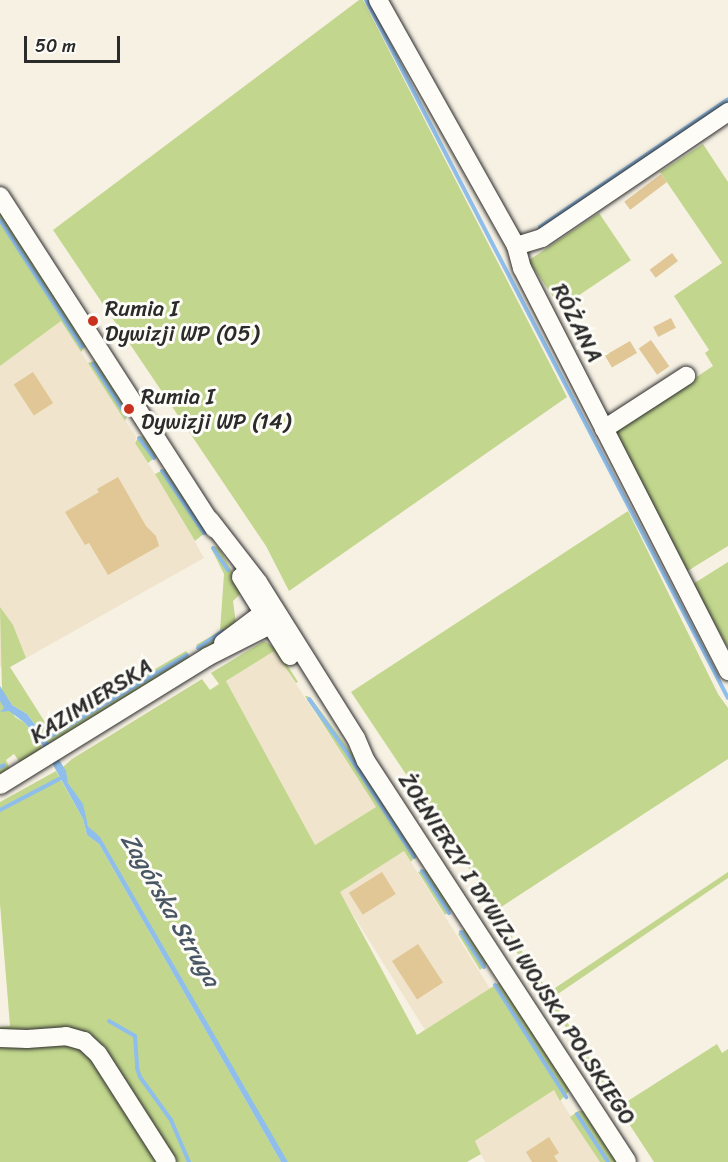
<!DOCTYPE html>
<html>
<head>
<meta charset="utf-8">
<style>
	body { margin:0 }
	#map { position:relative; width:728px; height:1162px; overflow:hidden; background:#f7f1e4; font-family:Sriracha,sans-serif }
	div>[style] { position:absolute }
	.built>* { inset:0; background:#f0e4cd; transform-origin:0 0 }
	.green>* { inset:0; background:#c2d78d; transform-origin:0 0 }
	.water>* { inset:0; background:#8fbeea }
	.stream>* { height:4px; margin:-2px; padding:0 2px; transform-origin:2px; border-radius:2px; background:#8fbeea }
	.building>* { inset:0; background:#e1c796; transform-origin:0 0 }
	.roads { filter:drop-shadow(0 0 2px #2b2b2b) drop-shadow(0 0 2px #2b2b2b) }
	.minor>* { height:18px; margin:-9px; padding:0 9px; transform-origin:9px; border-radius:9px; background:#fdfcf7 }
	.dots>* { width:16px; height:16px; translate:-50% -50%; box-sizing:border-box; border:3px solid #fdfcf7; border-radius:50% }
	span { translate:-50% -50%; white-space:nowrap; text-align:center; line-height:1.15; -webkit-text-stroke:6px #fdfcf7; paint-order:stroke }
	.poi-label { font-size:22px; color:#2b2b2b }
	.left { translate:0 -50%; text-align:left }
	.street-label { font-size:22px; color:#2b2b2b }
	.water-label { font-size:24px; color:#495764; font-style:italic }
	.scale { position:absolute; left:24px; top:36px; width:96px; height:27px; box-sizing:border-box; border:3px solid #2b2b2b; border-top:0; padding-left:8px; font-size:18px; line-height:21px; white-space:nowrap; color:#2b2b2b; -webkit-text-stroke:4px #fdfcf7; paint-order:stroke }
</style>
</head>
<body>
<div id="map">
	<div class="built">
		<div style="clip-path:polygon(61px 321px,136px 437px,135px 443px,173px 502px,204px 558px,3px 671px,0 666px,0 366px)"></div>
		<div style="clip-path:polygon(274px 650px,376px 807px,315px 845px,226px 681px)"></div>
		<div style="left:404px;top:851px;width:163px;height:77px;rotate:58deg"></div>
		<div style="clip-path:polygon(554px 1090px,600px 1162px,485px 1162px,474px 1142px)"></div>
	</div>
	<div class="green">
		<div style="clip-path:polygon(359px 0,363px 0,567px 397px,289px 591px,266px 546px,53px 230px)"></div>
		<div style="clip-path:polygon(703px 144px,728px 182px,728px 546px,686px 572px,615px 431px,713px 366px,705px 353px,709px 350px,674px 296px,722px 263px,660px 172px)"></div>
		<div style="clip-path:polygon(0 208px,88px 344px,81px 352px,61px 321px,0 366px)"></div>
		<div style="left:599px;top:213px;width:57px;height:85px;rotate:56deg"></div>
		<div style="clip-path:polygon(93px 361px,100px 363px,127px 405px,128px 415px,125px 421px,88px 363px)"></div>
		<div style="clip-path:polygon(139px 436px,147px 437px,158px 455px,148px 463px,135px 443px)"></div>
		<div style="clip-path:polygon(165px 469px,169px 470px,207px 531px,195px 541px,155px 474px)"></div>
		<div style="clip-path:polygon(628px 511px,718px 694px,728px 708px,728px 759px,495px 911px,549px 992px,728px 872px,728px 878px,552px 998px,620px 1106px,717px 1044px,722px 1053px,728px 1049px,728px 1162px,654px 1162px,491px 913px,495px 911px,482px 888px,351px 692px)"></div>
		<div style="clip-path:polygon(214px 546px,219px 548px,243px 591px,233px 601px,236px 624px,230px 632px,202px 653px,196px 645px,220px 631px,224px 574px,211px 548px)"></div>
		<div style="clip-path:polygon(728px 562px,728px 648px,693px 584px)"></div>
		<div style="clip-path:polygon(0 607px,13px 625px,26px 658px,10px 667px,50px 730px,186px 651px,192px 660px,50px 744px,27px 714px,12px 705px,2px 691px)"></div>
		<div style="clip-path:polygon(264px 641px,277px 649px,298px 682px,296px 683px,274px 651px,226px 681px,315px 845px,376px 807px,305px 696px,307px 696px,311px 698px,363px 768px,417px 852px,411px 862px,404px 851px,340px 892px,417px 1035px,500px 982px,571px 1089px,560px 1101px,554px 1090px,475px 1141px,481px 1154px,467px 1162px,287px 1162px,100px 838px,88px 826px,80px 801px,68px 783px,63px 767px,72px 759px,202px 679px,210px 690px,219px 684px,211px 673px)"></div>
		<div style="clip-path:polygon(0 691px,15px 717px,25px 723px,43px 748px,21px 764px,14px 754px,6px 760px,11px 771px,0 777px)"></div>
		<div style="clip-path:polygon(56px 771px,83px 819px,87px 835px,99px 844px,281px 1162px,0 1162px,0 1027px,10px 1026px,0 904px,0 802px)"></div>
		<div style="clip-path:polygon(428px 869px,452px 909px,445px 915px,418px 872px)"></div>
		<div style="clip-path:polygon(465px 929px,488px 963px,480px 970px,458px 934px)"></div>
		<div style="clip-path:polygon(578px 1111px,585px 1111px,619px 1162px,600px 1162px,570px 1117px)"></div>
	</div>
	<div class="water">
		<div style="clip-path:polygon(0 686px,12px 705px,27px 714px,49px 743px,66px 771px,68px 783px,83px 804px,88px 826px,100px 837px,288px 1162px,281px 1162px,99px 844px,87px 835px,83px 819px,41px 743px,25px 723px,9px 711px,0 712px,4px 708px,0 701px)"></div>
	</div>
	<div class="stream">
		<div style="left:366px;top:0;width:786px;rotate:62.59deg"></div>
		<div style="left:0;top:220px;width:151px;rotate:57.2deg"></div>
		<div style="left:540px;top:227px;width:227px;rotate:-34.2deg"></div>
		<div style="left:93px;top:364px;width:61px;rotate:57.1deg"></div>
		<div style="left:139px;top:438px;width:25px;rotate:53deg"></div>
		<div style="left:162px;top:471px;width:75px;rotate:55.9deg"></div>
		<div style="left:213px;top:548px;width:27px;rotate:56deg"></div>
		<div style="left:198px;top:648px;width:30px;rotate:-34deg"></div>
		<div style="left:309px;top:699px;width:64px;rotate:54.6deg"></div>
		<div style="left:346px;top:751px;width:126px;rotate:57.3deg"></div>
		<div style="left:46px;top:739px;width:164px;rotate:-30.8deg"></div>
		<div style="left:0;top:767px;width:4px;rotate:-27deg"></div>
		<div style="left:0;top:810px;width:67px;rotate:-27.7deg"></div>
		<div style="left:422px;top:871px;width:50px;rotate:57.3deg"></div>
		<div style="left:461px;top:932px;width:42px;rotate:56.7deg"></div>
		<div style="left:495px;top:985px;width:133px;rotate:57.6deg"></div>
		<div style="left:109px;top:1021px;width:30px;rotate:30deg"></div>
		<div style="left:135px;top:1036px;width:32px;rotate:86deg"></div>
		<div style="left:137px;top:1068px;width:9px;rotate:72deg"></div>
		<div style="left:140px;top:1077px;width:53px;rotate:54.2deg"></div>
		<div style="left:171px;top:1120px;width:46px;rotate:66.8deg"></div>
		<div style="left:577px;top:1114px;width:57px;rotate:57.1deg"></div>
	</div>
	<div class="building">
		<div style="left:661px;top:174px;width:10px;height:46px;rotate:53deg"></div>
		<div style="left:672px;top:253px;width:10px;height:28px;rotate:53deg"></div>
		<div style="left:671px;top:318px;width:11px;height:20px;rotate:63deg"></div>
		<div style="left:651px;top:340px;width:32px;height:15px;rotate:55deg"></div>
		<div style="left:630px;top:341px;width:14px;height:29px;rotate:60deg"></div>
		<div style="left:33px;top:372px;width:37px;height:23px;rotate:57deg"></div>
		<div style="clip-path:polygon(118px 477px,146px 526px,156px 536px,159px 546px,108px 575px,89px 543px,85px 545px,65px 512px,99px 492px,97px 489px)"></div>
		<div style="left:382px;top:872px;width:26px;height:39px;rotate:58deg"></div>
		<div style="left:418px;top:944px;width:46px;height:31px;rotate:57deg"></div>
		<div style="clip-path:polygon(549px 1137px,559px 1153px,554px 1156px,558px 1162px,532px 1162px,526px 1152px)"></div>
	</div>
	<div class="roads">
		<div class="minor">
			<div style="left:378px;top:0;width:282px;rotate:60.7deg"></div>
			<div style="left:516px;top:246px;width:23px;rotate:75deg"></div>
			<div style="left:522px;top:268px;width:453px;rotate:62.9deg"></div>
			<div style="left:0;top:196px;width:396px;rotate:57.2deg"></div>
			<div style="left:516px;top:246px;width:27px;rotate:-17deg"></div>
			<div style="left:542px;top:238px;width:225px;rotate:-34.1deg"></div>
			<div style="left:604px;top:429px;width:98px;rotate:-32.9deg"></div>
			<div style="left:210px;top:520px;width:78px;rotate:52.3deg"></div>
			<div style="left:258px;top:582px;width:184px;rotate:57.9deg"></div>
			<div style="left:356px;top:738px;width:25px;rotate:67deg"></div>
			<div style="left:366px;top:761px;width:478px;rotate:56.9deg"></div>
			<div style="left:241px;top:577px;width:93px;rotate:58.2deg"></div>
			<div style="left:223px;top:643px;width:50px;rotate:-36.9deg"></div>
			<div style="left:263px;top:613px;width:12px;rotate:-5deg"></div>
			<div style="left:0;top:785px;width:243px;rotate:-31.7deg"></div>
			<div style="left:207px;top:657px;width:71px;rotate:-26.9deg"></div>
			<div style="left:270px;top:625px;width:9px;rotate:-58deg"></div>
			<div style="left:0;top:1038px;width:27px;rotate:2deg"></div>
			<div style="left:27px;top:1039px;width:39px;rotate:-4deg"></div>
			<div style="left:66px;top:1036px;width:19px;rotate:16deg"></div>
			<div style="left:84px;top:1041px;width:19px;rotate:43deg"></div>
			<div style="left:98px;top:1054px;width:128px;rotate:57.4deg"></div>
		</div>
	</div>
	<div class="dots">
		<div style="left:93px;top:321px;background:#c8321e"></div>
		<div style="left:129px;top:409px;background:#c8321e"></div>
	</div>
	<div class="poi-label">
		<span class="left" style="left:105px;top:321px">Rumia I<br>Dywizji WP (05)</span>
		<span class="left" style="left:141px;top:409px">Rumia I<br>Dywizji WP (14)</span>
	</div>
	<div class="street-label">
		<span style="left:577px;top:323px;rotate:63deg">RÓŻANA</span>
		<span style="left:91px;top:701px;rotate:-32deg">KAZIMIERSKA</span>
		<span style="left:517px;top:949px;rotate:57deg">ŻOŁNIERZY I DYWIZJI WOJSKA POLSKIEGO</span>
	</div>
	<div class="water-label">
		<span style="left:170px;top:910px;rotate:60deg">Zagórska Struga</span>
	</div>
	<div class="scale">50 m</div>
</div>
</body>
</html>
